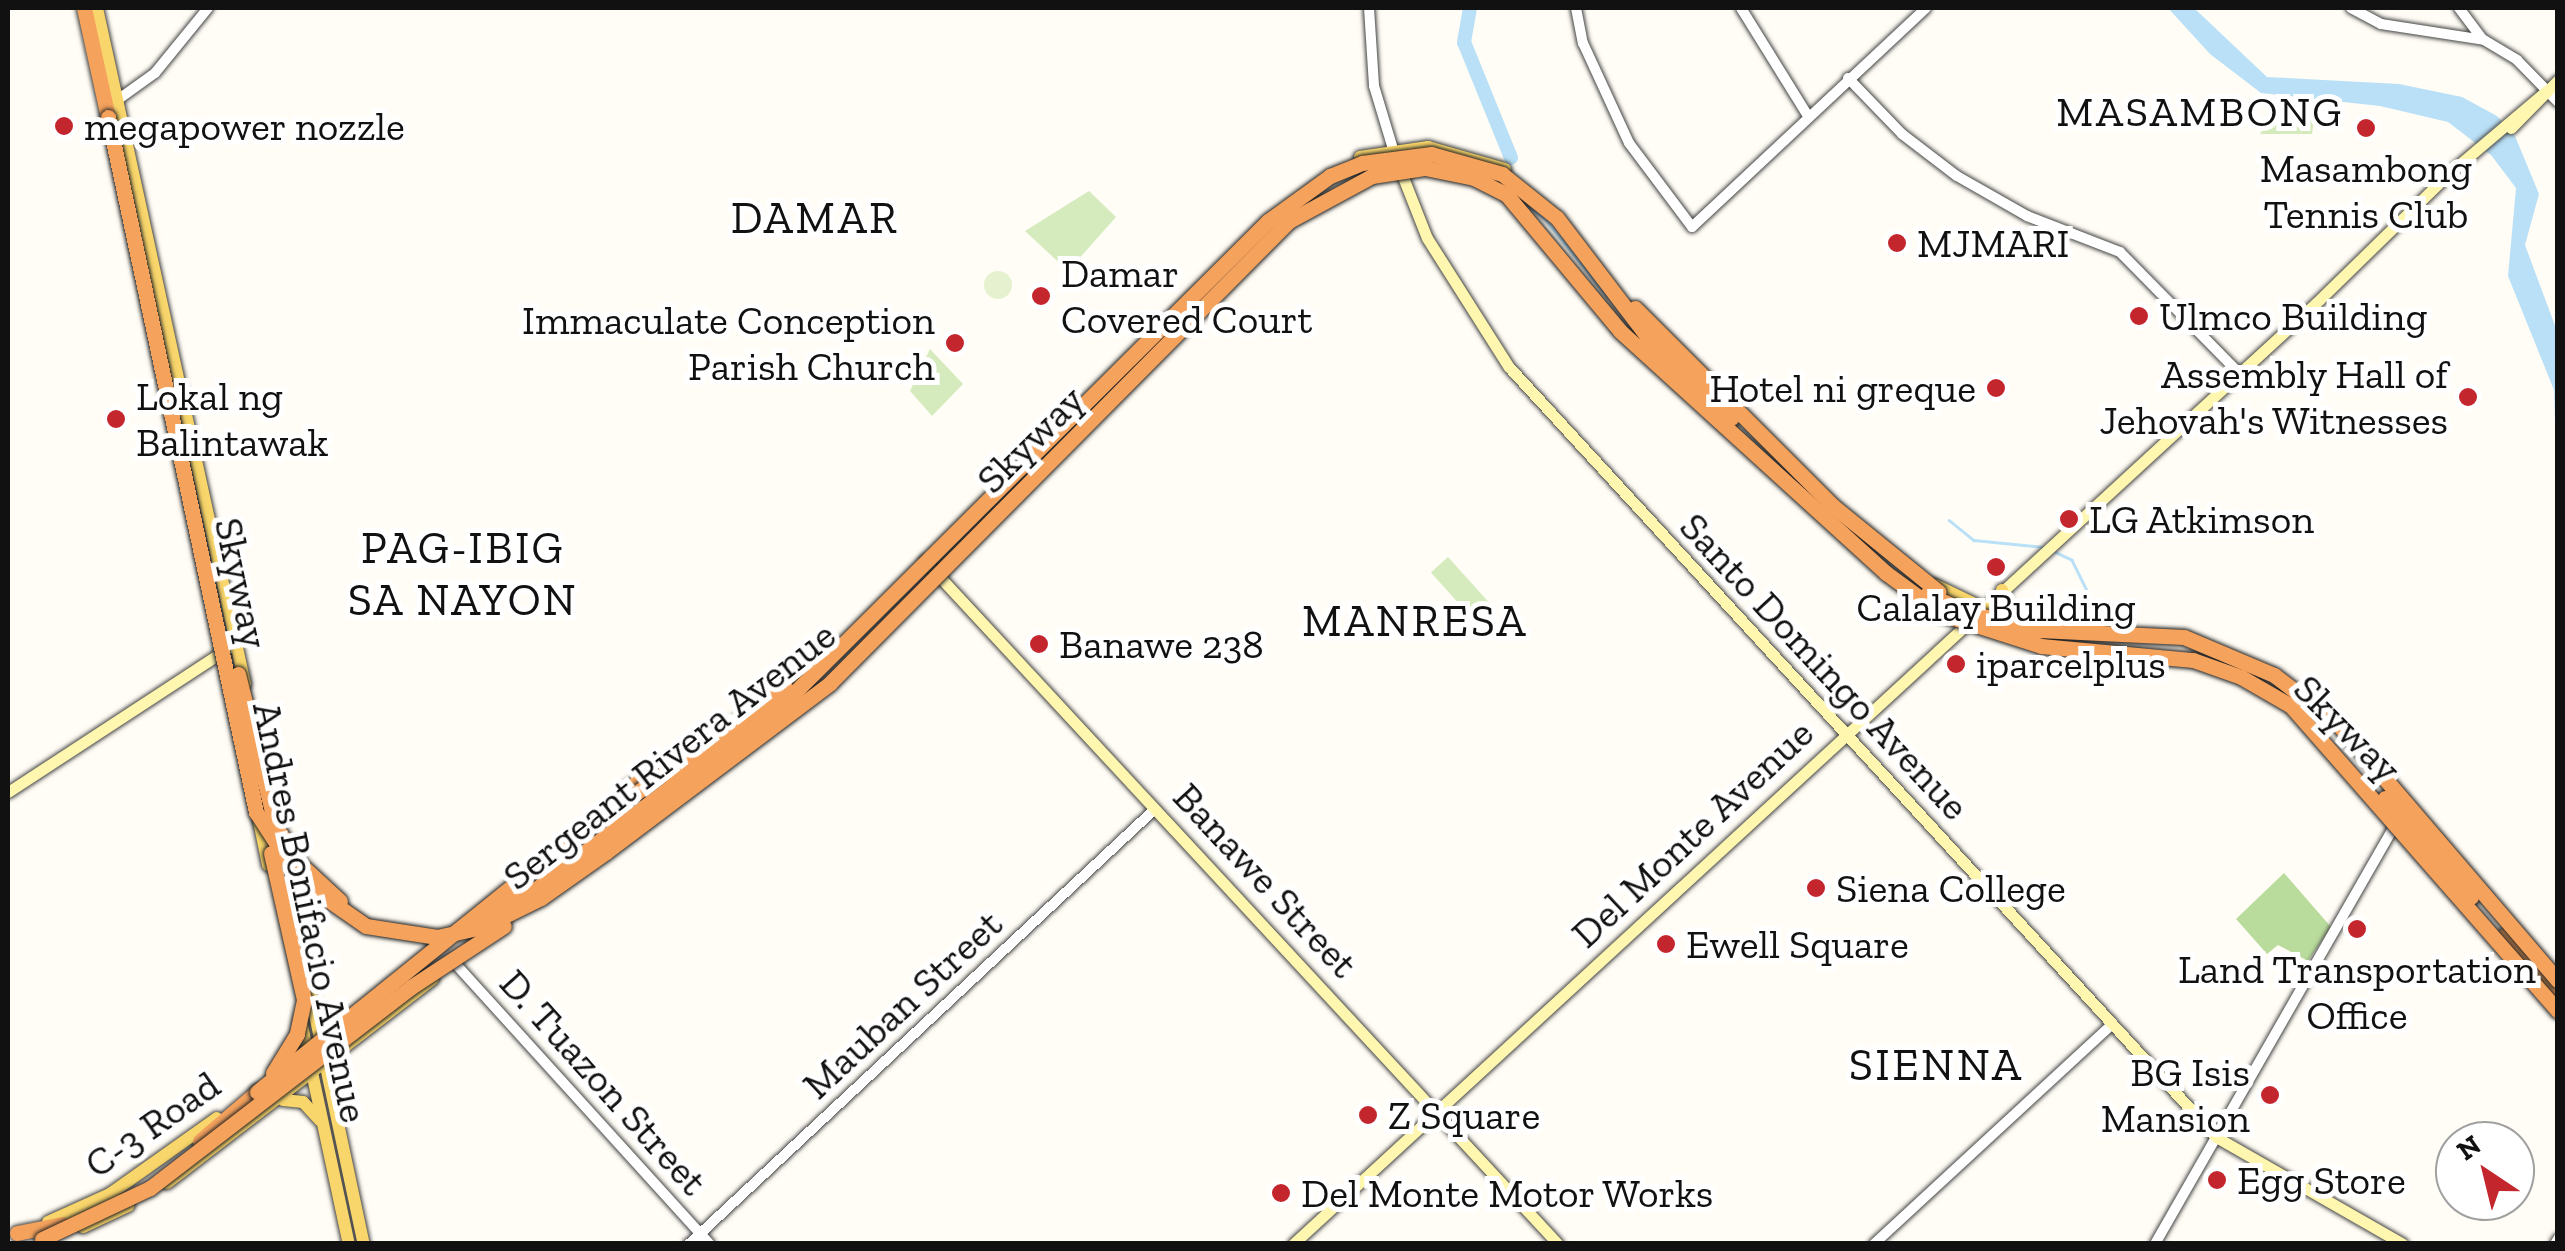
<!DOCTYPE html>
<html>
<head>
<meta charset="utf-8">
<style>
	body { margin:0 }
	#map { position:relative; width:2565px; height:1251px; overflow:hidden; background:#fffdf5; font-family:"Zilla Slab",serif }
	div>[style] { position:absolute }
	.green>* { inset:0; background:#d5ebbd; transform-origin:0 0 }
	.forest>* { inset:0; background:#b9dc9c }
	.pitch>* { inset:0; background:#e6f2cf }
	.round { border-radius:50% }
	.water>* { inset:0; background:#b9e0f7 }
	.stream>* { height:2.5px; margin:-1.25px; padding:0 1.25px; transform-origin:1.25px; border-radius:1.25px; background:#b9e0f7 }
	.river>* { height:14px; margin:-7px; padding:0 7px; transform-origin:7px; border-radius:7px; background:#b9e0f7 }
	.roads { filter:drop-shadow(0 0 2px #444) drop-shadow(0 0 2px #444) }
	.tertiary>* { height:10px; margin:-5px; padding:0 5px; transform-origin:5px; border-radius:5px; background:#fff }
	.secondary>* { height:11px; margin:-5.5px; padding:0 5.5px; transform-origin:5.5px; border-radius:5.5px; background:#fff6b0 }
	.primary>* { height:12px; margin:-6px; padding:0 6px; transform-origin:6px; border-radius:6px; background:#f9d66b }
	.motorway>* { height:15px; margin:-7.5px; padding:0 7.5px; transform-origin:7.5px; border-radius:7.5px; background:#f5a25d }
	.bridges { filter:drop-shadow(0 0 2px #222) drop-shadow(0 0 2px #222) }
	.motorway-bridge>* { height:15px; margin:-7.5px; padding:0 7.5px; transform-origin:7.5px; border-radius:7.5px; background:#f5a25d }
	.dots>* { width:28px; height:28px; translate:-50% -50%; box-sizing:border-box; border:5px solid #fff; border-radius:50% }
	span { translate:-50% -50%; white-space:nowrap; text-align:center; line-height:1.15; -webkit-text-stroke:10px #fff; paint-order:stroke }
	.poi-label { font-size:40px; color:#111 }
	.left { translate:0 -50%; text-align:left }
	.right { translate:-100% -50%; text-align:right }
	.street-label { font-size:40px; color:#111 }
	.neighbourhood-label { font-size:42px; color:#111; letter-spacing:2.5px }
	.quarter-label { font-size:45px; color:#111; letter-spacing:2.5px }
	.frame { position:absolute; inset:0; border:10px solid #111; pointer-events:none }
	.north { position:absolute; left:2435px; top:1121px; width:100px; height:100px; box-sizing:border-box; background:#fff; border:2px solid #a0a0a0; border-radius:50%; rotate:325deg; font-size:28px; font-weight:700; line-height:40px; text-align:center; color:#111 }
	.north::after { content:''; display:block; margin:auto; width:35px; height:45px; background:#c4262e; clip-path:polygon(50% 0,100% 100%,50% 72%,0 100%) }
</style>
</head>
<body>
<div id="map">
	<div class="green">
		<div style="clip-path:polygon(2280px 100px,2316px 107px,2312px 134px,2260px 134px)"></div>
		<div style="clip-path:polygon(1089px 191px,1116px 217px,1068px 271px,1025px 231px)"></div>
		<div style="clip-path:polygon(930px 349px,963px 384px,932px 416px,910px 391px)"></div>
		<div style="left:1448px;top:557px;width:63px;height:23px;rotate:48deg"></div>
	</div>
	<div class="forest">
		<div style="clip-path:polygon(2284px 873px,2331px 927px,2308px 961px,2278px 945px,2267px 954px,2236px 919px)"></div>
	</div>
	<div class="pitch">
		<div class="round" style="left:984px;top:271px;width:28px;height:28px"></div>
	</div>
	<div class="water">
		<div style="clip-path:polygon(2168px 8px,2194px 8px,2267px 77px,2399px 84px,2462px 97px,2497px 116px,2515px 136px,2539px 194px,2525px 245px,2557px 331px,2557px 488px,2554px 390px,2508px 276px,2516px 188px,2491px 155px,2448px 122px,2380px 106px,2261px 93px,2210px 54px)"></div>
	</div>
	<div class="stream">
		<div style="left:1520px;top:199px;width:31px;rotate:38deg"></div>
		<div style="left:1544px;top:218px;width:102px;rotate:51deg"></div>
		<div style="left:1949px;top:520px;width:32px;rotate:39deg"></div>
		<div style="left:1974px;top:540px;width:70px;rotate:5.7deg"></div>
		<div style="left:2051px;top:550px;width:23px;rotate:25deg"></div>
		<div style="left:2072px;top:560px;width:68px;rotate:63.8deg"></div>
		<div style="left:1880px;top:558px;width:17px;rotate:40deg"></div>
	</div>
	<div class="river">
		<div style="left:1470px;top:8px;width:35px;rotate:100deg"></div>
		<div style="left:1464px;top:42px;width:125px;rotate:67.9deg"></div>
	</div>
	<div class="roads">
		<div class="tertiary">
			<div style="left:1369px;top:8px;width:78px;rotate:86.3deg"></div>
			<div style="left:1374px;top:86px;width:66px;rotate:73.2deg"></div>
			<div style="left:1576px;top:8px;width:36px;rotate:79deg"></div>
			<div style="left:1583px;top:43px;width:110px;rotate:65.3deg"></div>
			<div style="left:1629px;top:143px;width:105px;rotate:53.1deg"></div>
			<div style="left:1692px;top:227px;width:320px;rotate:-43.1deg"></div>
			<div style="left:1741px;top:8px;width:127px;rotate:58.2deg"></div>
			<div style="left:2351px;top:8px;width:34px;rotate:28deg"></div>
			<div style="left:2381px;top:24px;width:104px;rotate:8.8deg"></div>
			<div style="left:2484px;top:40px;width:39px;rotate:31deg"></div>
			<div style="left:2517px;top:60px;width:59px;rotate:45.7deg"></div>
			<div style="left:2459px;top:8px;width:39px;rotate:53deg"></div>
			<div style="left:1848px;top:78px;width:78px;rotate:46deg"></div>
			<div style="left:1902px;top:134px;width:69px;rotate:37.4deg"></div>
			<div style="left:1957px;top:176px;width:81px;rotate:29.7deg"></div>
			<div style="left:2027px;top:216px;width:100px;rotate:21.2deg"></div>
			<div style="left:2120px;top:252px;width:170px;rotate:45.5deg"></div>
			<div style="left:116px;top:101px;width:48px;rotate:-35.7deg"></div>
			<div style="left:155px;top:73px;width:84px;rotate:-50.8deg"></div>
			<div style="left:453px;top:961px;width:382px;rotate:47.8deg"></div>
			<div style="left:689px;top:1244px;width:637px;rotate:-43.03deg"></div>
			<div style="left:1874px;top:1244px;width:324px;rotate:-42.7deg"></div>
			<div style="left:2155px;top:1244px;width:490px;rotate:-60.2deg"></div>
			<div style="left:2555px;top:1244px;width:6px;rotate:-59deg"></div>
		</div>
		<div class="secondary">
			<div style="left:2511px;top:128px;width:67px;rotate:-45.6deg"></div>
			<div style="left:1399px;top:167px;width:76px;rotate:68.5deg"></div>
			<div style="left:1427px;top:238px;width:153px;rotate:57.6deg"></div>
			<div style="left:1509px;top:367px;width:1045px;rotate:47.44deg"></div>
			<div style="left:2216px;top:1137px;width:215px;rotate:29.8deg"></div>
			<div style="left:925px;top:561px;width:931px;rotate:47.18deg"></div>
			<div style="left:8px;top:792px;width:272px;rotate:-33.2deg"></div>
			<div style="left:1293px;top:1244px;width:1390px;rotate:-42.61deg"></div>
			<div style="left:2316px;top:303px;width:183px;rotate:-44.3deg"></div>
			<div style="left:2447px;top:175px;width:130px;rotate:-40.3deg"></div>
		</div>
		<div class="primary">
			<div style="left:97px;top:8px;width:692px;rotate:77.65deg"></div>
			<div style="left:1360px;top:157px;width:69px;rotate:-8.4deg"></div>
			<div style="left:1428px;top:147px;width:80px;rotate:15.9deg"></div>
			<div style="left:1935px;top:585px;width:60px;rotate:25.7deg"></div>
			<div style="left:2002px;top:590px;width:31px;rotate:71deg"></div>
			<div style="left:776px;top:690px;width:51px;rotate:-32.1deg"></div>
			<div style="left:259px;top:821px;width:45px;rotate:78.4deg"></div>
			<div style="left:281px;top:855px;width:398px;rotate:78deg"></div>
			<div style="left:301px;top:1021px;width:228px;rotate:77.9deg"></div>
			<div style="left:283px;top:1100px;width:20px;rotate:6deg"></div>
			<div style="left:303px;top:1102px;width:25px;rotate:47deg"></div>
			<div style="left:167px;top:1183px;width:335px;rotate:-37.5deg"></div>
			<div style="left:48px;top:1222px;width:68px;rotate:-24.3deg"></div>
			<div style="left:110px;top:1194px;width:131px;rotate:-35.4deg"></div>
			<div style="left:83px;top:1227px;width:50px;rotate:-25deg"></div>
		</div>
		<div class="motorway">
			<div style="left:84px;top:8px;width:112px;rotate:77.6deg"></div>
			<div style="left:628px;top:788px;width:59px;rotate:-31.8deg"></div>
			<div style="left:2504px;top:936px;width:82px;rotate:48.9deg"></div>
			<div style="left:200px;top:1141px;width:75px;rotate:-40.7deg"></div>
			<div style="left:17px;top:1233px;width:46px;rotate:-11.3deg"></div>
		</div>
	</div>
	<div class="bridges">
		<div class="motorway-bridge">
			<div style="left:108px;top:117px;width:711px;rotate:77.98deg"></div>
			<div style="left:256px;top:812px;width:81px;rotate:57.1deg"></div>
			<div style="left:300px;top:880px;width:80px;rotate:34.9deg"></div>
			<div style="left:366px;top:926px;width:72px;rotate:8.8deg"></div>
			<div style="left:437px;top:937px;width:46px;rotate:-12.5deg"></div>
			<div style="left:482px;top:927px;width:66px;rotate:-26.2deg"></div>
			<div style="left:541px;top:898px;width:80px;rotate:-35.3deg"></div>
			<div style="left:606px;top:852px;width:281px;rotate:-37deg"></div>
			<div style="left:830px;top:683px;width:651px;rotate:-45.19deg"></div>
			<div style="left:1289px;top:221px;width:94px;rotate:-28.5deg"></div>
			<div style="left:1372px;top:176px;width:54px;rotate:-8.6deg"></div>
			<div style="left:1425px;top:168px;width:50px;rotate:11.5deg"></div>
			<div style="left:1474px;top:178px;width:36px;rotate:27deg"></div>
			<div style="left:1506px;top:194px;width:178px;rotate:50.2deg"></div>
			<div style="left:1620px;top:331px;width:360px;rotate:42.3deg"></div>
			<div style="left:1886px;top:573px;width:69px;rotate:36.2deg"></div>
			<div style="left:1942px;top:614px;width:104px;rotate:17.9deg"></div>
			<div style="left:2041px;top:646px;width:153px;rotate:5.3deg"></div>
			<div style="left:2193px;top:660px;width:51px;rotate:19.5deg"></div>
			<div style="left:2241px;top:677px;width:58px;rotate:30.1deg"></div>
			<div style="left:2291px;top:706px;width:405px;rotate:48.8deg"></div>
			<div style="left:1635px;top:308px;width:280px;rotate:45deg"></div>
			<div style="left:1833px;top:506px;width:136px;rotate:39.1deg"></div>
			<div style="left:1927px;top:594px;width:44px;rotate:24.2deg"></div>
			<div style="left:1967px;top:612px;width:74px;rotate:14deg"></div>
			<div style="left:2039px;top:630px;width:145px;rotate:2.8deg"></div>
			<div style="left:2184px;top:637px;width:98px;rotate:22.9deg"></div>
			<div style="left:2274px;top:675px;width:81px;rotate:37.4deg"></div>
			<div style="left:2338px;top:724px;width:338px;rotate:49.4deg"></div>
			<div style="left:238px;top:674px;width:158px;rotate:76.1deg"></div>
			<div style="left:276px;top:827px;width:45px;rotate:56.7deg"></div>
			<div style="left:301px;top:865px;width:53px;rotate:42.7deg"></div>
			<div style="left:2385px;top:798px;width:131px;rotate:49deg"></div>
			<div style="left:271px;top:853px;width:151px;rotate:77.3deg"></div>
			<div style="left:304px;top:1000px;width:35px;rotate:102deg"></div>
			<div style="left:297px;top:1034px;width:46px;rotate:121.6deg"></div>
			<div style="left:491px;top:913px;width:51px;rotate:-28.1deg"></div>
			<div style="left:536px;top:889px;width:321px;rotate:-37.2deg"></div>
			<div style="left:792px;top:695px;width:672px;rotate:-44.88deg"></div>
			<div style="left:1268px;top:221px;width:77px;rotate:-36deg"></div>
			<div style="left:1330px;top:176px;width:35px;rotate:-22deg"></div>
			<div style="left:1362px;top:163px;width:70px;rotate:-7.4deg"></div>
			<div style="left:1431px;top:154px;width:74px;rotate:15.7deg"></div>
			<div style="left:1502px;top:174px;width:70px;rotate:38.7deg"></div>
			<div style="left:1557px;top:218px;width:147px;rotate:52.7deg"></div>
			<div style="left:1646px;top:335px;width:119px;rotate:44.3deg"></div>
			<div style="left:257px;top:1092px;width:410px;rotate:-38.9deg"></div>
			<div style="left:576px;top:835px;width:256px;rotate:-35deg"></div>
			<div style="left:42px;top:1239px;width:119px;rotate:-25.3deg"></div>
			<div style="left:150px;top:1188px;width:329px;rotate:-37.6deg"></div>
			<div style="left:411px;top:987px;width:111px;rotate:-33.3deg"></div>
		</div>
	</div>
	<div class="dots">
		<div style="left:64px;top:126px;background:#c4262e"></div>
		<div style="left:2366px;top:128px;background:#c4262e"></div>
		<div style="left:1897px;top:243px;background:#c4262e"></div>
		<div style="left:1041px;top:296px;background:#c4262e"></div>
		<div style="left:2139px;top:316px;background:#c4262e"></div>
		<div style="left:955px;top:343px;background:#c4262e"></div>
		<div style="left:1996px;top:388px;background:#c4262e"></div>
		<div style="left:2468px;top:397px;background:#c4262e"></div>
		<div style="left:116px;top:419px;background:#c4262e"></div>
		<div style="left:2069px;top:519px;background:#c4262e"></div>
		<div style="left:1996px;top:567px;background:#c4262e"></div>
		<div style="left:1039px;top:644px;background:#c4262e"></div>
		<div style="left:1956px;top:664px;background:#c4262e"></div>
		<div style="left:1816px;top:888px;background:#c4262e"></div>
		<div style="left:2357px;top:929px;background:#c4262e"></div>
		<div style="left:1666px;top:944px;background:#c4262e"></div>
		<div style="left:2270px;top:1095px;background:#c4262e"></div>
		<div style="left:1368px;top:1115px;background:#c4262e"></div>
		<div style="left:2217px;top:1180px;background:#c4262e"></div>
		<div style="left:1281px;top:1193px;background:#c4262e"></div>
	</div>
	<div class="poi-label">
		<span class="left" style="left:84px;top:126px">megapower nozzle</span>
		<span style="left:2366px;top:191px">Masambong<br>Tennis Club</span>
		<span class="left" style="left:1917px;top:243px">MJMARI</span>
		<span class="left" style="left:1061px;top:296px">Damar<br>Covered Court</span>
		<span class="left" style="left:2159px;top:316px">Ulmco Building</span>
		<span class="right" style="left:935px;top:343px">Immaculate Conception<br>Parish Church</span>
		<span class="right" style="left:2448px;top:397px">Assembly Hall of<br>Jehovah's Witnesses</span>
		<span class="right" style="left:1976px;top:388px">Hotel ni greque</span>
		<span class="left" style="left:136px;top:419px">Lokal ng<br>Balintawak</span>
		<span class="left" style="left:2089px;top:519px">LG Atkimson</span>
		<span style="left:1996px;top:607px">Calalay Building</span>
		<span class="left" style="left:1059px;top:644px">Banawe 238</span>
		<span class="left" style="left:1976px;top:664px">iparcelplus</span>
		<span class="left" style="left:1836px;top:888px">Siena College</span>
		<span class="left" style="left:1686px;top:944px">Ewell Square</span>
		<span style="left:2357px;top:992px">Land Transportation<br>Office</span>
		<span class="right" style="left:2250px;top:1095px">BG Isis<br>Mansion</span>
		<span class="left" style="left:1388px;top:1115px">Z Square</span>
		<span class="left" style="left:2237px;top:1180px">Egg Store</span>
		<span class="left" style="left:1301px;top:1193px">Del Monte Motor Works</span>
	</div>
	<div class="street-label">
		<span style="left:1030px;top:439px;rotate:-45deg">Skyway</span>
		<span style="left:242px;top:583px;rotate:78deg">Skyway</span>
		<span style="left:1825px;top:666px;rotate:47deg">Santo Domingo Avenue</span>
		<span style="left:2348px;top:728px;rotate:45deg">Skyway</span>
		<span style="left:669px;top:755px;rotate:-38deg">Sergeant Rivera Avenue</span>
		<span style="left:1692px;top:833px;rotate:-43deg">Del Monte Avenue</span>
		<span style="left:1266px;top:880px;rotate:47deg">Banawe Street</span>
		<span style="left:311px;top:912px;rotate:78deg">Andres Bonifacio Avenue</span>
		<span style="left:902px;top:1004px;rotate:-43deg">Mauban Street</span>
		<span style="left:604px;top:1082px;rotate:48deg">D. Tuazon Street</span>
		<span style="left:152px;top:1124px;rotate:-35deg">C-3 Road</span>
	</div>
	<div class="neighbourhood-label">
		<span style="left:2200px;top:112px">MASAMBONG</span>
	</div>
	<div class="quarter-label">
		<span style="left:815px;top:219px">DAMAR</span>
		<span style="left:463px;top:575px">PAG-IBIG<br>SA NAYON</span>
		<span style="left:1415px;top:622px">MANRESA</span>
		<span style="left:1936px;top:1066px">SIENNA</span>
	</div>
	<div class="frame"></div>
	<div class="north">N</div>
</div>
</body>
</html>
